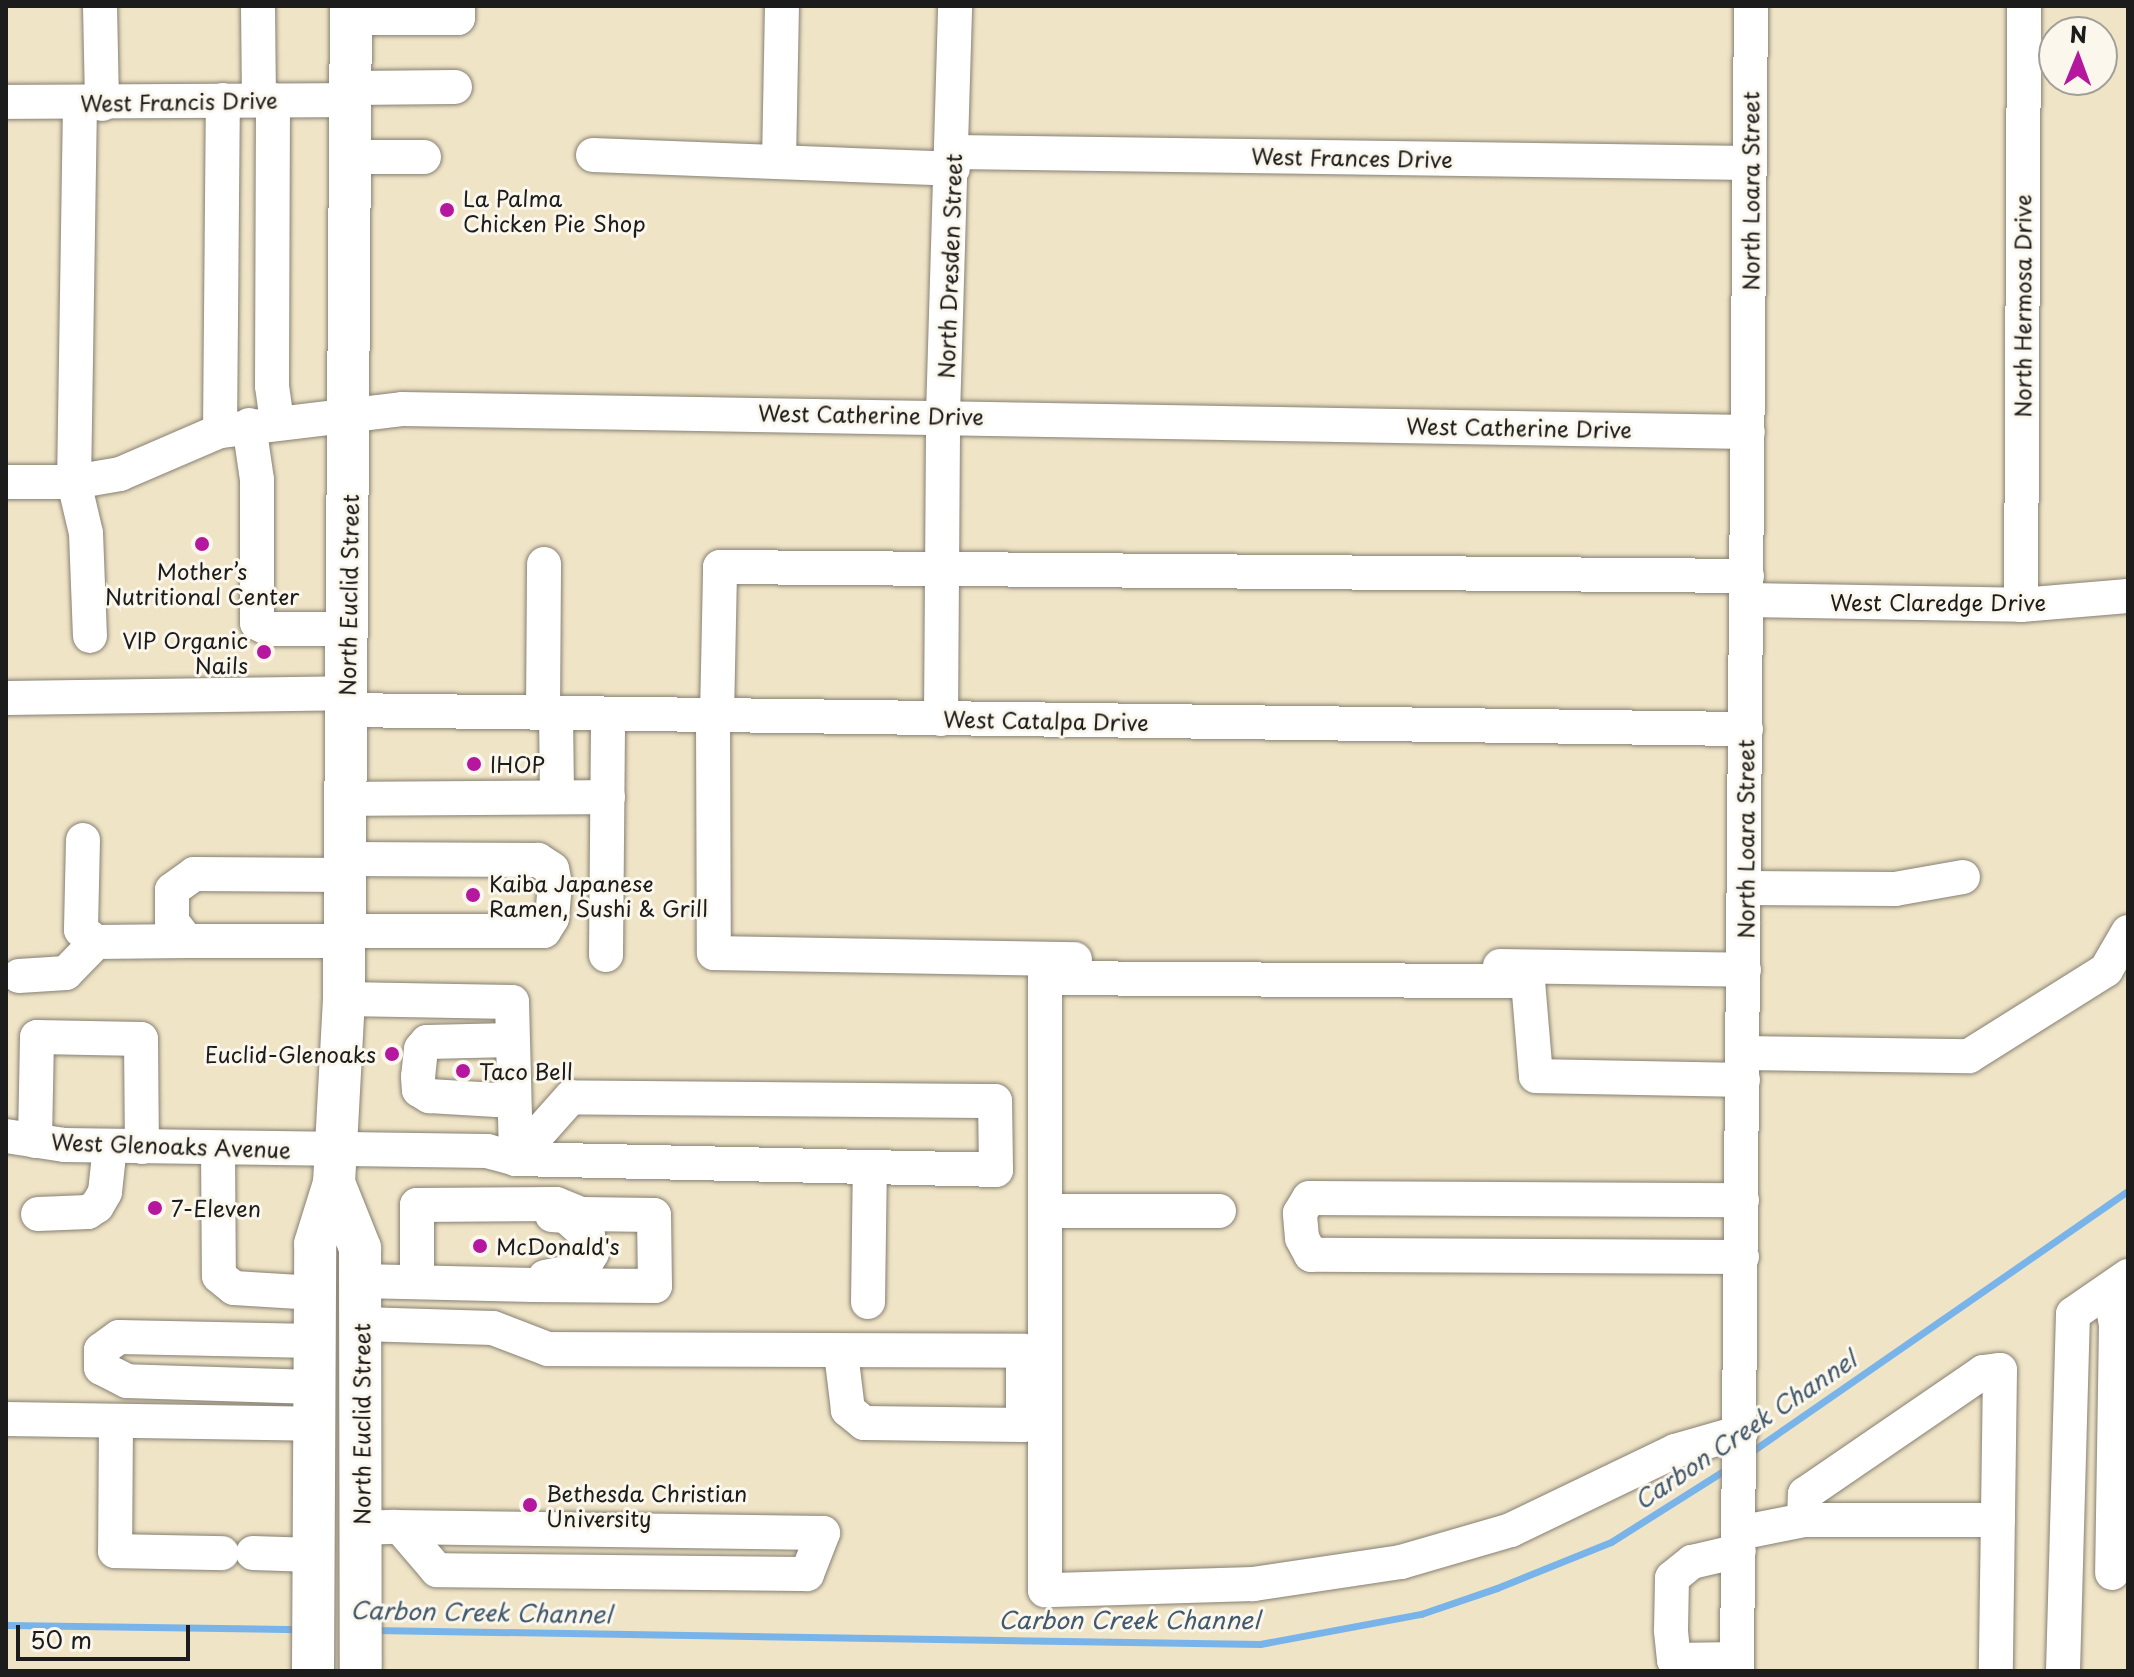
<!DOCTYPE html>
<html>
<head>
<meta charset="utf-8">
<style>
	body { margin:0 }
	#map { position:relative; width:2134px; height:1677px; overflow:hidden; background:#f0e4c7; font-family:"Playpen Sans",sans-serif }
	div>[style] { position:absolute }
	.stream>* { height:7px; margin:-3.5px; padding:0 3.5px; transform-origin:3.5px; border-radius:3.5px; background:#78b4ea }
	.roads { filter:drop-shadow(0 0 2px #868072) drop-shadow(0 0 2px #868072) }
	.minor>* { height:34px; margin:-17px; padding:0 17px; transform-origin:17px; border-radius:17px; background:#fff }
	.major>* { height:42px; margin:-21px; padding:0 21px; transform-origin:21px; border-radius:21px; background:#fff }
	.dots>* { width:22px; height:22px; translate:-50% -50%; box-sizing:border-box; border:4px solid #fbf7ec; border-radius:50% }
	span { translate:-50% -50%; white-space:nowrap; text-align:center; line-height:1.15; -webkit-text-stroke:6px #fbf7ec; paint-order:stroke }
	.street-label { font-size:22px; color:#1c1c1c }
	.poi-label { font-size:22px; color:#1c1c1c }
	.left { translate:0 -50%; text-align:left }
	.right { translate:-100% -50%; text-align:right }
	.water-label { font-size:24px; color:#41596e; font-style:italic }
	.frame { position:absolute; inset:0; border:8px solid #1c1c1c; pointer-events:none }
	.north { position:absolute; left:2038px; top:16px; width:80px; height:80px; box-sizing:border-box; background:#fbf7ec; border:2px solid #a29f99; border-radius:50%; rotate:1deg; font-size:22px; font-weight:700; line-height:32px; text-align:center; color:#1c1c1c }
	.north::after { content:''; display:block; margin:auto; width:28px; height:36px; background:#b5179e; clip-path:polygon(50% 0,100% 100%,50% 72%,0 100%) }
	.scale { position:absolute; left:16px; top:1625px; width:174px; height:36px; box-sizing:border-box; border:4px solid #1c1c1c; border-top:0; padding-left:10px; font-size:24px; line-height:28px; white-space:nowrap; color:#1c1c1c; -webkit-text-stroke:6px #fbf7ec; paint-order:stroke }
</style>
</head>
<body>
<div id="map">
	<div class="stream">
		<div style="left:1748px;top:1454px;width:462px;rotate:-34.7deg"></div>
		<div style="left:6px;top:1625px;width:296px;rotate:0.8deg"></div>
		<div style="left:374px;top:1630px;width:886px;rotate:0.91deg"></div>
		<div style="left:1260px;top:1644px;width:164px;rotate:-10.6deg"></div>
		<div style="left:1421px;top:1614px;width:80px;rotate:-18.9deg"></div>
		<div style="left:1497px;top:1588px;width:123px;rotate:-22deg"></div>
		<div style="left:1611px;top:1542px;width:138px;rotate:-32.3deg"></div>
	</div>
	<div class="roads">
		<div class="minor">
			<div style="left:100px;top:6px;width:98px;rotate:88.8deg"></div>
			<div style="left:258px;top:6px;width:93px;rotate:89.4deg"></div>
			<div style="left:351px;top:18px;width:107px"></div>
			<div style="left:458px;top:18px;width:12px;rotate:-90deg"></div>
			<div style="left:352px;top:88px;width:103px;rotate:-0.6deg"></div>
			<div style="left:273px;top:100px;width:286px;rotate:90.2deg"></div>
			<div style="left:272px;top:386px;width:35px;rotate:82deg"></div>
			<div style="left:6px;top:102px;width:346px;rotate:-0.3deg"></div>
			<div style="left:80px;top:103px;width:379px;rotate:90.9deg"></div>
			<div style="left:74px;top:482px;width:52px;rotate:76.8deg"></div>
			<div style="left:86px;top:533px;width:103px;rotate:87.8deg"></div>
			<div style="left:954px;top:152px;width:796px;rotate:0.79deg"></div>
			<div style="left:593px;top:155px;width:360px;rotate:2.2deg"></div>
			<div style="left:352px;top:157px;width:72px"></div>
			<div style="left:779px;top:162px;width:156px;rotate:-88.9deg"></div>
			<div style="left:249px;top:425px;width:56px;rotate:81.7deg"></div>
			<div style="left:257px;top:480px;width:143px;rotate:90deg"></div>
			<div style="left:257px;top:623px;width:13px;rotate:27deg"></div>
			<div style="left:269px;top:629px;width:78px"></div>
			<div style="left:220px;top:431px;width:331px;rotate:-89.5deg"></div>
			<div style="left:6px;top:482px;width:68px"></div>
			<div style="left:74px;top:482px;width:47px;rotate:-9.9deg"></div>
			<div style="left:120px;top:474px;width:109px;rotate:-23.3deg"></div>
			<div style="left:220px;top:431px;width:183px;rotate:-6.9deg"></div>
			<div style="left:402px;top:409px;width:1346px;rotate:0.98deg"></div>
			<div style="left:1747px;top:600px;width:274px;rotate:1deg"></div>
			<div style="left:2021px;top:605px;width:107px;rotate:-4.8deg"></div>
			<div style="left:2021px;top:605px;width:599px;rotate:-89.71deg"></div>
			<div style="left:6px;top:698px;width:341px;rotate:-0.8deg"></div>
			<div style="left:346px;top:710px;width:1400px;rotate:0.78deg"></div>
			<div style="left:543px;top:713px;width:149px;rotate:-89.6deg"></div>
			<div style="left:556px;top:713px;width:84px;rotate:89.3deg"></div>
			<div style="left:713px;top:716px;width:237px;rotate:89.8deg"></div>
			<div style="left:714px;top:953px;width:361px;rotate:1deg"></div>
			<div style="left:717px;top:716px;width:149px;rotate:-88.8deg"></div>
			<div style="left:720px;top:567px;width:1027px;rotate:0.5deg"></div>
			<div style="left:941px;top:719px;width:304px;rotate:-89.6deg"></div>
			<div style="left:943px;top:415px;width:409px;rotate:-88.3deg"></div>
			<div style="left:346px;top:799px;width:262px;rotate:-0.4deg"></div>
			<div style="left:83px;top:840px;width:90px;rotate:91.3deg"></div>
			<div style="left:81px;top:930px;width:19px;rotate:39deg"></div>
			<div style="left:96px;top:942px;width:91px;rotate:-0.6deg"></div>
			<div style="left:1744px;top:888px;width:151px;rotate:0.4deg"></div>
			<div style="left:1895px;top:889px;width:69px;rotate:-10deg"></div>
			<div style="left:344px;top:931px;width:200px"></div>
			<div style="left:544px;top:931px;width:15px;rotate:-58deg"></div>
			<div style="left:552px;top:918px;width:34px;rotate:-85deg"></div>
			<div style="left:555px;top:884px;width:15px;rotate:-101deg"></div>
			<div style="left:552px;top:869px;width:17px;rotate:-147deg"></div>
			<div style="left:538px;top:860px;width:193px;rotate:-179.7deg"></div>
			<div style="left:344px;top:941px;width:157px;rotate:180deg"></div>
			<div style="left:187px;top:941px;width:24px;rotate:-128deg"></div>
			<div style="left:172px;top:922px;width:32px;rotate:-90deg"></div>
			<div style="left:172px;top:890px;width:27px;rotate:-36deg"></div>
			<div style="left:194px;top:874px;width:151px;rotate:0.4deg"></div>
			<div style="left:606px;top:955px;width:241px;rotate:-89.5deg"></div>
			<div style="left:1500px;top:966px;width:244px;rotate:0.9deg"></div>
			<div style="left:19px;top:976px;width:47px;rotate:-3.7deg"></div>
			<div style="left:66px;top:973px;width:43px;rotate:-45.9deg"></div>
			<div style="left:344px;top:999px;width:168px;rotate:1deg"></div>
			<div style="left:512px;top:1002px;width:157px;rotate:88.5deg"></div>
			<div style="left:512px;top:1040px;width:85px;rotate:178.7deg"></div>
			<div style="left:427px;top:1042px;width:9px;rotate:131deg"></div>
			<div style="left:421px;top:1049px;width:28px;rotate:96deg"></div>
			<div style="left:418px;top:1077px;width:13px;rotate:86deg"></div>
			<div style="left:419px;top:1090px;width:12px;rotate:31deg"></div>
			<div style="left:429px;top:1096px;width:84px;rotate:3.4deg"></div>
			<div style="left:1743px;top:1053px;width:226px;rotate:0.8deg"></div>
			<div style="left:1969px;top:1056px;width:162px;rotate:-32.1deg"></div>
			<div style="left:2106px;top:970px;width:44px;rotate:-59.9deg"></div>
			<div style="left:6px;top:1136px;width:59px;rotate:8.8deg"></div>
			<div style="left:64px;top:1145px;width:423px;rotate:0.8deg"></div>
			<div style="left:487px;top:1151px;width:30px;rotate:15deg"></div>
			<div style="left:516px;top:1159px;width:480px;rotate:1.3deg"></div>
			<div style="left:996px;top:1170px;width:69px;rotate:-90.8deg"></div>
			<div style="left:995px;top:1101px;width:424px;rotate:-179.5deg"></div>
			<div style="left:571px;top:1097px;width:83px;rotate:131.6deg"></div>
			<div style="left:35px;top:1141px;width:104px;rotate:-88.9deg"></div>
			<div style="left:37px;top:1037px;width:104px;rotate:1.1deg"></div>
			<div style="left:141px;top:1039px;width:108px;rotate:89.5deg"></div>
			<div style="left:218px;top:1148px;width:128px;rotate:89.6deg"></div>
			<div style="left:219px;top:1276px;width:19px;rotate:39deg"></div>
			<div style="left:234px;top:1288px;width:81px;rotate:3.5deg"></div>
			<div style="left:1045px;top:1211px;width:174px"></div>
			<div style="left:38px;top:1214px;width:50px;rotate:-2.3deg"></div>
			<div style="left:88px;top:1212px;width:11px;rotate:-34deg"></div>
			<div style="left:97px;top:1206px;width:16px;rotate:-60deg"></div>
			<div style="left:105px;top:1192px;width:46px;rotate:-83.8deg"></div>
			<div style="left:1742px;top:1257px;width:431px;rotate:-179.7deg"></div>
			<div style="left:1311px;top:1255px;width:19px;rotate:-118deg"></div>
			<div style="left:1302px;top:1238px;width:25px;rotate:-95deg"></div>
			<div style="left:1300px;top:1213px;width:17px;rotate:-59deg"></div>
			<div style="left:1309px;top:1198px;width:433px;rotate:0.3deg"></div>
			<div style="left:545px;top:1277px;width:38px;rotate:-11deg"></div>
			<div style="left:582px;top:1270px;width:20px;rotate:-60deg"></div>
			<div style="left:592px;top:1253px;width:17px;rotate:-103deg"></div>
			<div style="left:588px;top:1236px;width:30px;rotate:-138deg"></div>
			<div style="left:566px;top:1216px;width:14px;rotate:-176deg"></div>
			<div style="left:360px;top:1281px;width:173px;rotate:1.3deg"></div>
			<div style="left:533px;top:1285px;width:122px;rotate:0.5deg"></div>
			<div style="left:655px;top:1286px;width:71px;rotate:-90.8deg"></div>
			<div style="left:654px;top:1215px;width:73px;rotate:-179.2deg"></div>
			<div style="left:581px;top:1214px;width:27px;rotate:-158deg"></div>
			<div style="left:556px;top:1204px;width:139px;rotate:179.6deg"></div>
			<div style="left:417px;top:1205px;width:77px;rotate:90deg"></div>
			<div style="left:2103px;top:1294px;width:17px;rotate:54deg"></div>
			<div style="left:2113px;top:1308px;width:17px;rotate:80deg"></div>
			<div style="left:2116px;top:1325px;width:248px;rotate:90.9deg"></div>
			<div style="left:868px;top:1302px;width:135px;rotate:-89.2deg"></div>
			<div style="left:361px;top:1324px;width:132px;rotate:1.7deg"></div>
			<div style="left:493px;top:1328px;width:59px;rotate:20.9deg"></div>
			<div style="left:548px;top:1349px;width:475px;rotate:0.2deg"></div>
			<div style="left:1023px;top:1351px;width:74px;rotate:90deg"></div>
			<div style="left:1023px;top:1425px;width:159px;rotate:-179.3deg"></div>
			<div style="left:864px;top:1423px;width:21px;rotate:-141deg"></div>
			<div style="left:848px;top:1410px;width:57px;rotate:-97deg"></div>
			<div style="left:314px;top:1387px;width:187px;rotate:-178.2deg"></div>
			<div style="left:127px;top:1381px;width:29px;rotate:-153deg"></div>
			<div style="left:101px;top:1368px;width:18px;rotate:-90deg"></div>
			<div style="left:101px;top:1350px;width:22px;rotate:-36deg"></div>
			<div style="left:119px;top:1337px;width:195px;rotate:1.2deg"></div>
			<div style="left:6px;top:1419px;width:308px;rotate:0.9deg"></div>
			<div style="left:116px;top:1421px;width:130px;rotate:90.4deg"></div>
			<div style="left:115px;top:1551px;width:107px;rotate:1.1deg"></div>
			<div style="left:1741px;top:1432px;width:69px;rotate:163.9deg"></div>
			<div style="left:1675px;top:1451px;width:182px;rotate:154.3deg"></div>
			<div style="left:1511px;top:1530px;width:115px;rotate:163.8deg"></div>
			<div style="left:1401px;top:1562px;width:150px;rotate:171.5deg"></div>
			<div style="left:1253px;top:1584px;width:208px;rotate:178.3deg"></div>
			<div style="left:1045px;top:1590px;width:612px;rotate:-90deg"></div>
			<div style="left:1045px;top:978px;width:483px;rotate:0.4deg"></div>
			<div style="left:1528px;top:981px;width:95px;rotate:85.2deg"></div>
			<div style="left:1536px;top:1076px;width:207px;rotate:1.1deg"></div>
			<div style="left:1804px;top:1520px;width:194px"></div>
			<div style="left:361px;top:1528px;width:34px;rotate:-2deg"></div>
			<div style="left:395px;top:1527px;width:428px;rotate:0.8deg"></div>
			<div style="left:823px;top:1533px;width:44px;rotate:111.3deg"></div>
			<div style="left:807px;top:1574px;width:370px;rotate:-179.4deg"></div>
			<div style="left:437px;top:1570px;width:55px;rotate:-130.6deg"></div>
			<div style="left:1739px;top:1533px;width:66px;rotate:-11.3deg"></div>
			<div style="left:1804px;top:1520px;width:26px;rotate:-88deg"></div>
			<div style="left:1805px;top:1494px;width:216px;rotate:-34.4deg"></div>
			<div style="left:1983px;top:1372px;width:17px;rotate:-7deg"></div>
			<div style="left:2000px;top:1370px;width:301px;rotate:90.8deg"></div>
			<div style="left:253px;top:1553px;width:60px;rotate:1.9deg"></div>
			<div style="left:1737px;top:1659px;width:63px;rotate:179.1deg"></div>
			<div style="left:1674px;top:1660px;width:30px;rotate:-96deg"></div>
			<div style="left:1671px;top:1630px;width:52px;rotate:-88.9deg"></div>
			<div style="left:1672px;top:1578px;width:26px;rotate:-39deg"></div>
			<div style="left:1692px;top:1562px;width:48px;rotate:-13.2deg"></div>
			<div style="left:1737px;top:1671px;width:1665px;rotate:-89.52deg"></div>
			<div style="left:2063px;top:1671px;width:357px;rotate:-88.4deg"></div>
			<div style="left:2073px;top:1314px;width:67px;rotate:-34.6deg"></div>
		</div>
		<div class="major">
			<div style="left:334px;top:1183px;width:70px;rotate:68.2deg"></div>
			<div style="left:360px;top:1248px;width:423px;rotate:89.9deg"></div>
			<div style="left:313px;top:1671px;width:427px;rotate:-89.7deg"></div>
			<div style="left:315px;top:1244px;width:64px;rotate:-72.7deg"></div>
			<div style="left:334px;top:1183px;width:184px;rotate:-86.9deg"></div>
			<div style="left:344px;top:999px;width:993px;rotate:-89.6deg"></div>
		</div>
	</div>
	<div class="dots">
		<div style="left:447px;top:210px;background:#b5179e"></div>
		<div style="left:202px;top:544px;background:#b5179e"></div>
		<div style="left:264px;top:652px;background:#b5179e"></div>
		<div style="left:474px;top:764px;background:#b5179e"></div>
		<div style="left:473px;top:895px;background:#b5179e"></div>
		<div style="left:392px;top:1054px;background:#b5179e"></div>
		<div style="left:463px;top:1071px;background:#b5179e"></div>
		<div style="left:155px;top:1208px;background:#b5179e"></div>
		<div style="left:480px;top:1246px;background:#b5179e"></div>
		<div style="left:530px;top:1505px;background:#b5179e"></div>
	</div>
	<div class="street-label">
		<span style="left:179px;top:101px;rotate:-1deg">West Francis Drive</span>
		<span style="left:1352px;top:157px;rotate:1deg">West Frances Drive</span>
		<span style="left:1750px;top:191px;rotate:-90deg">North Loara Street</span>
		<span style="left:949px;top:266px;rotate:-88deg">North Dresden Street</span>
		<span style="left:2022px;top:306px;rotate:-90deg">North Hermosa Drive</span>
		<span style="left:871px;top:414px;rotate:1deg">West Catherine Drive</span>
		<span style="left:1519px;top:427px;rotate:1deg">West Catherine Drive</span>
		<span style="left:348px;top:595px;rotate:-89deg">North Euclid Street</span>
		<span style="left:1938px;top:602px">West Claredge Drive</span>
		<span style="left:1046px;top:720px;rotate:1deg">West Catalpa Drive</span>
		<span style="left:1745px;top:839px;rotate:-90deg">North Loara Street</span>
		<span style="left:171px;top:1145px;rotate:2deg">West Glenoaks Avenue</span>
		<span style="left:361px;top:1424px;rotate:-90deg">North Euclid Street</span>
	</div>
	<div class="poi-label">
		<span class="left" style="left:463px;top:210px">La Palma<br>Chicken Pie Shop</span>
		<span style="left:202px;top:583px">Mother’s<br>Nutritional Center</span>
		<span class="right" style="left:248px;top:652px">VIP Organic<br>Nails</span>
		<span class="left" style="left:490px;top:764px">IHOP</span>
		<span class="left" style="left:489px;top:895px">Kaiba Japanese<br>Ramen, Sushi &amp; Grill</span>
		<span class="right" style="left:376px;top:1054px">Euclid-Glenoaks</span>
		<span class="left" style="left:479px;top:1071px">Taco Bell</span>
		<span class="left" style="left:171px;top:1208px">7-Eleven</span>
		<span class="left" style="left:496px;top:1246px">McDonald's</span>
		<span class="left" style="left:546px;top:1505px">Bethesda Christian<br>University</span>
	</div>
	<div class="water-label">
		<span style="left:1745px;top:1430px;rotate:-34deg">Carbon Creek Channel</span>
		<span style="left:481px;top:1612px;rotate:1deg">Carbon Creek Channel</span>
		<span style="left:1129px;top:1620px">Carbon Creek Channel</span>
	</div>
	<div class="frame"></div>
	<div class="north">N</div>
	<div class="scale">50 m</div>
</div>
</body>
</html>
